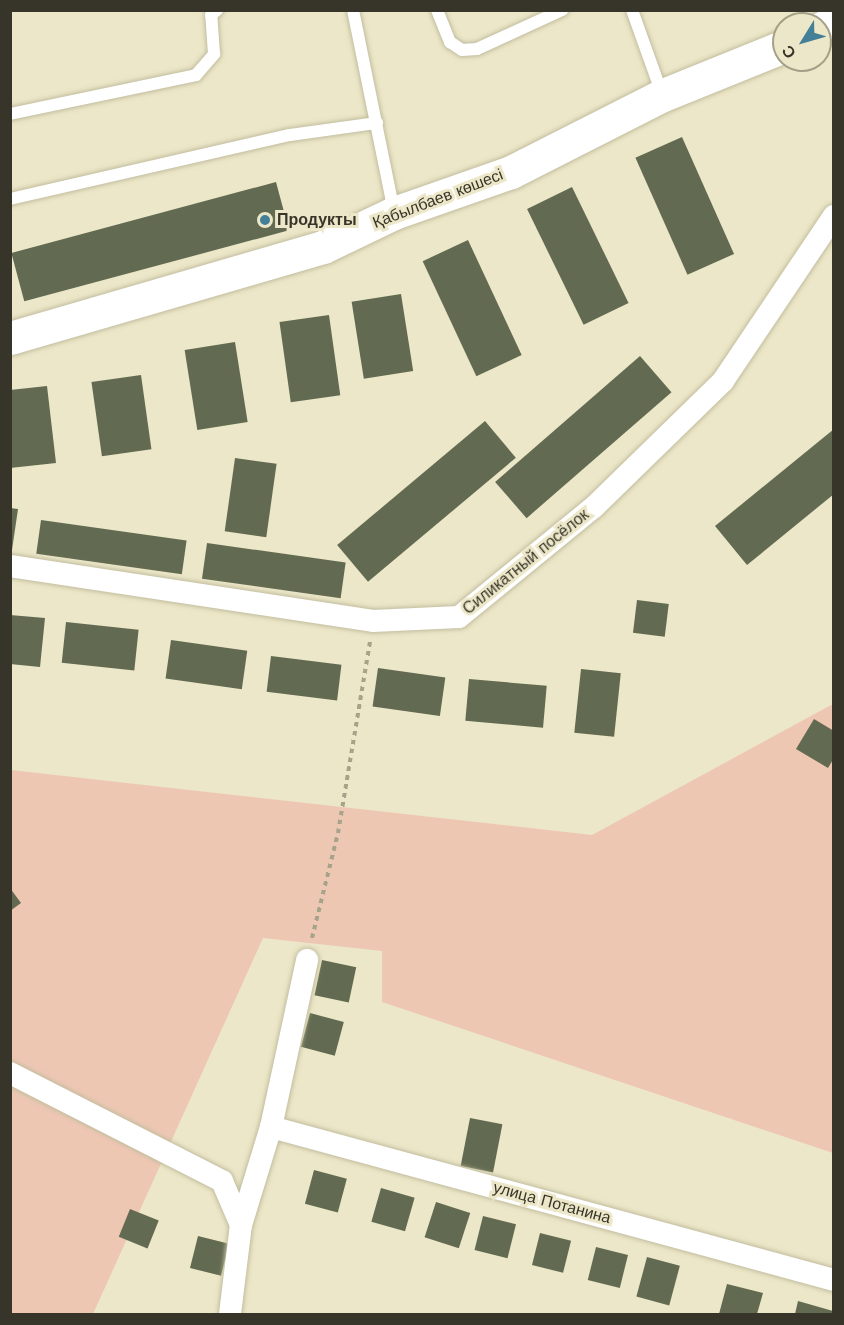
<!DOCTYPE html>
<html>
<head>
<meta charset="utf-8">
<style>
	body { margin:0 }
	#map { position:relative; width:844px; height:1325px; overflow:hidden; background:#ece7c8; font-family:"Work Sans",sans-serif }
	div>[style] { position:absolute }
	.green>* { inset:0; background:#eec7b3 }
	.building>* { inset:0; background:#626b51; transform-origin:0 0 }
	.path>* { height:4px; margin-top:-2px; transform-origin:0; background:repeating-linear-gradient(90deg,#a7a38b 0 4.5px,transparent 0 9px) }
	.roads { filter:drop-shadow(0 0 2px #c2bd9f) drop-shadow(0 0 2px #c2bd9f) }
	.service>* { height:12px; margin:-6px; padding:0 6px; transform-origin:6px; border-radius:6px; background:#fff }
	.minor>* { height:22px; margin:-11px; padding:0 11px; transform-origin:11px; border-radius:11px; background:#fff }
	.secondary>* { height:33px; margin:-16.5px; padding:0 16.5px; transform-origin:16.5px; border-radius:16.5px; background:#fff }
	.dots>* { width:16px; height:16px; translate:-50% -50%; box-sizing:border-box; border:3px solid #ece7c8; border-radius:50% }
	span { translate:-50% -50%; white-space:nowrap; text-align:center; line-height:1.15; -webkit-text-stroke:6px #ece7c8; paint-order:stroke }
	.street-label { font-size:16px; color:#373529 }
	.poi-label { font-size:16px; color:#373529; font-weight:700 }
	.left { translate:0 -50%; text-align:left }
	.frame { position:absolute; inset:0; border:12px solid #373529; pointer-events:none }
	.north { position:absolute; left:772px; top:12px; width:60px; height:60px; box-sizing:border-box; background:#ece7c8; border:2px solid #a4a088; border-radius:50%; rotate:233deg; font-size:16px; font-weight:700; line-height:24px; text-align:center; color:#373529 }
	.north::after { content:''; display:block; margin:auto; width:21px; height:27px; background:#438097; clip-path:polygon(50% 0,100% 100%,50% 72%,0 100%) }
</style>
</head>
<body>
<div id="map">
	<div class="green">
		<div style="clip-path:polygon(833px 704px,833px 1153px,382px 1002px,382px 951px,263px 938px,93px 1314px,11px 1314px,11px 770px,592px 835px)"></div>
	</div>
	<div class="building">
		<div style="left:682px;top:137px;width:128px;height:51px;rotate:66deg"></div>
		<div style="left:276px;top:182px;width:50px;height:274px;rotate:75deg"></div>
		<div style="left:572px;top:187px;width:129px;height:50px;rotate:64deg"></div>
		<div style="left:468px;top:240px;width:127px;height:50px;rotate:65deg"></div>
		<div style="left:401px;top:294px;width:78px;height:50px;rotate:81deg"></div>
		<div style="left:329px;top:315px;width:81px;height:50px;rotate:82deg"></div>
		<div style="left:235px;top:342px;width:81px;height:51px;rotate:81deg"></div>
		<div style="left:640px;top:356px;width:48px;height:192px;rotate:49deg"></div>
		<div style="left:141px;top:375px;width:75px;height:50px;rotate:82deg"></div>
		<div style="clip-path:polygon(47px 386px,56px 463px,10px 468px,10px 390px)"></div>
		<div style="left:485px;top:421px;width:48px;height:193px;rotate:50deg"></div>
		<div style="clip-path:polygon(834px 429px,834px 494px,747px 565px,715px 526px)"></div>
		<div style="left:235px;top:458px;width:42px;height:74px;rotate:8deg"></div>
		<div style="clip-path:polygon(10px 508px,18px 509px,12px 550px,10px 550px)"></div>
		<div style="left:41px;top:520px;width:147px;height:34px;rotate:8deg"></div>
		<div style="left:207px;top:543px;width:140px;height:36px;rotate:8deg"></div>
		<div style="left:637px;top:600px;width:32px;height:33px;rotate:7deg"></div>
		<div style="clip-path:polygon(10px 615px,45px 618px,40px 667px,10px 664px)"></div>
		<div style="left:66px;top:622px;width:73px;height:41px;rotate:6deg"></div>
		<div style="left:171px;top:640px;width:77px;height:39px;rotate:8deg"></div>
		<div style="left:271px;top:656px;width:71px;height:36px;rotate:7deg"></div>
		<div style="left:378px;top:668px;width:68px;height:39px;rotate:8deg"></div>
		<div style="left:581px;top:669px;width:40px;height:64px;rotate:6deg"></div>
		<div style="left:469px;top:679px;width:78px;height:42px;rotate:5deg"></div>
		<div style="clip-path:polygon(814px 719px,834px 731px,834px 758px,828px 768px,796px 749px)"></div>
		<div style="clip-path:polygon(10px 888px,21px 903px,10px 911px)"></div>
		<div style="left:322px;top:960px;width:35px;height:36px;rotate:12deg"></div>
		<div style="left:310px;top:1013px;width:35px;height:35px;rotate:15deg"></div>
		<div style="left:470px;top:1118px;width:33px;height:49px;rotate:11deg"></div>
		<div style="left:314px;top:1170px;width:34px;height:35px;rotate:15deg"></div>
		<div style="left:381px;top:1188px;width:35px;height:35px;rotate:16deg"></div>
		<div style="left:436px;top:1202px;width:36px;height:37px;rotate:18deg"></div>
		<div style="left:130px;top:1209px;width:31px;height:30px;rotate:22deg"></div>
		<div style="left:483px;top:1216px;width:34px;height:35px;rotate:14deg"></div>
		<div style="left:540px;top:1233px;width:32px;height:33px;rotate:14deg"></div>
		<div style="left:198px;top:1236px;width:32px;height:33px;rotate:14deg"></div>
		<div style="left:596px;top:1247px;width:33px;height:34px;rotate:14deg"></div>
		<div style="left:647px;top:1257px;width:34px;height:41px;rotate:15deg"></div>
		<div style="clip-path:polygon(727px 1284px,763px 1293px,757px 1314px,719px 1314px)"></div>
		<div style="clip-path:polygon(798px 1301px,833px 1311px,832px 1314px,795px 1314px)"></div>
	</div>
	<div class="path">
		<div style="left:312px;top:938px;width:108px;rotate:-76.1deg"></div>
		<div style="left:338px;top:833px;width:194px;rotate:-80.5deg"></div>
	</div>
	<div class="roads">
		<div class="service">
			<div style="left:353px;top:10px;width:206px;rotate:78.5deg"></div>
			<div style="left:437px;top:10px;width:35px;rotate:68deg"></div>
			<div style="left:450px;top:42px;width:14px;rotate:34deg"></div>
			<div style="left:462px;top:50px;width:15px;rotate:-4deg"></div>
			<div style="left:477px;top:49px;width:94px;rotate:-24.6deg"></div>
			<div style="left:632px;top:10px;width:89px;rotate:70.3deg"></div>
			<div style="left:10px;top:114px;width:190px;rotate:-11.8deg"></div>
			<div style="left:196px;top:75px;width:28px;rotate:-49deg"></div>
			<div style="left:214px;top:54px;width:39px;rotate:-94deg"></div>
			<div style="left:211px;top:15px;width:8px;rotate:-40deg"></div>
			<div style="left:10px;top:199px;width:287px;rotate:-12.9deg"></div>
			<div style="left:290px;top:135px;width:88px;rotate:-7.9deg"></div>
		</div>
		<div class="minor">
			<div style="left:10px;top:566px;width:367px;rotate:8.6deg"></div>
			<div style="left:373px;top:621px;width:86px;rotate:-2.7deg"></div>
			<div style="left:459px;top:617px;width:174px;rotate:-39.2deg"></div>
			<div style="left:594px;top:507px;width:180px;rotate:-44.3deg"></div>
			<div style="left:723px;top:381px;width:199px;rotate:-56.1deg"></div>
			<div style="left:10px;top:1073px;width:238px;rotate:27deg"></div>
			<div style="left:222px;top:1181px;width:48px;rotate:66.6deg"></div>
			<div style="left:271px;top:1127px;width:583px;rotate:15.2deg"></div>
			<div style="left:230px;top:1314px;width:90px;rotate:-83deg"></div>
			<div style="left:241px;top:1225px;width:102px;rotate:-73deg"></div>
			<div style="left:271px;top:1127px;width:171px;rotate:-77.8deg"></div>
		</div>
		<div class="secondary">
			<div style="left:820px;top:29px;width:16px;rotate:-27deg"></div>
			<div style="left:10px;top:338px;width:326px;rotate:-16.2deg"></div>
			<div style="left:323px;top:247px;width:79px;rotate:-25.6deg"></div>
			<div style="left:394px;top:213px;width:124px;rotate:-19.3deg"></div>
			<div style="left:511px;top:172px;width:170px;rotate:-26.9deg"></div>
			<div style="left:663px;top:95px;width:131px;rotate:-22deg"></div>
		</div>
	</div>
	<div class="dots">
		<div style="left:265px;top:220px;background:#438097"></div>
	</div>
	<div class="street-label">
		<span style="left:438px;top:199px;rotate:-21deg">Қабылбаев көшесі</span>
		<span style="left:526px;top:562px;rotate:-39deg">Силикатный посёлок</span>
		<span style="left:552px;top:1203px;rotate:15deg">улица Потанина</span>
	</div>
	<div class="poi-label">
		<span class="left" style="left:277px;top:220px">Продукты</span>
	</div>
	<div class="frame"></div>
	<div class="north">С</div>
</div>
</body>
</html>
